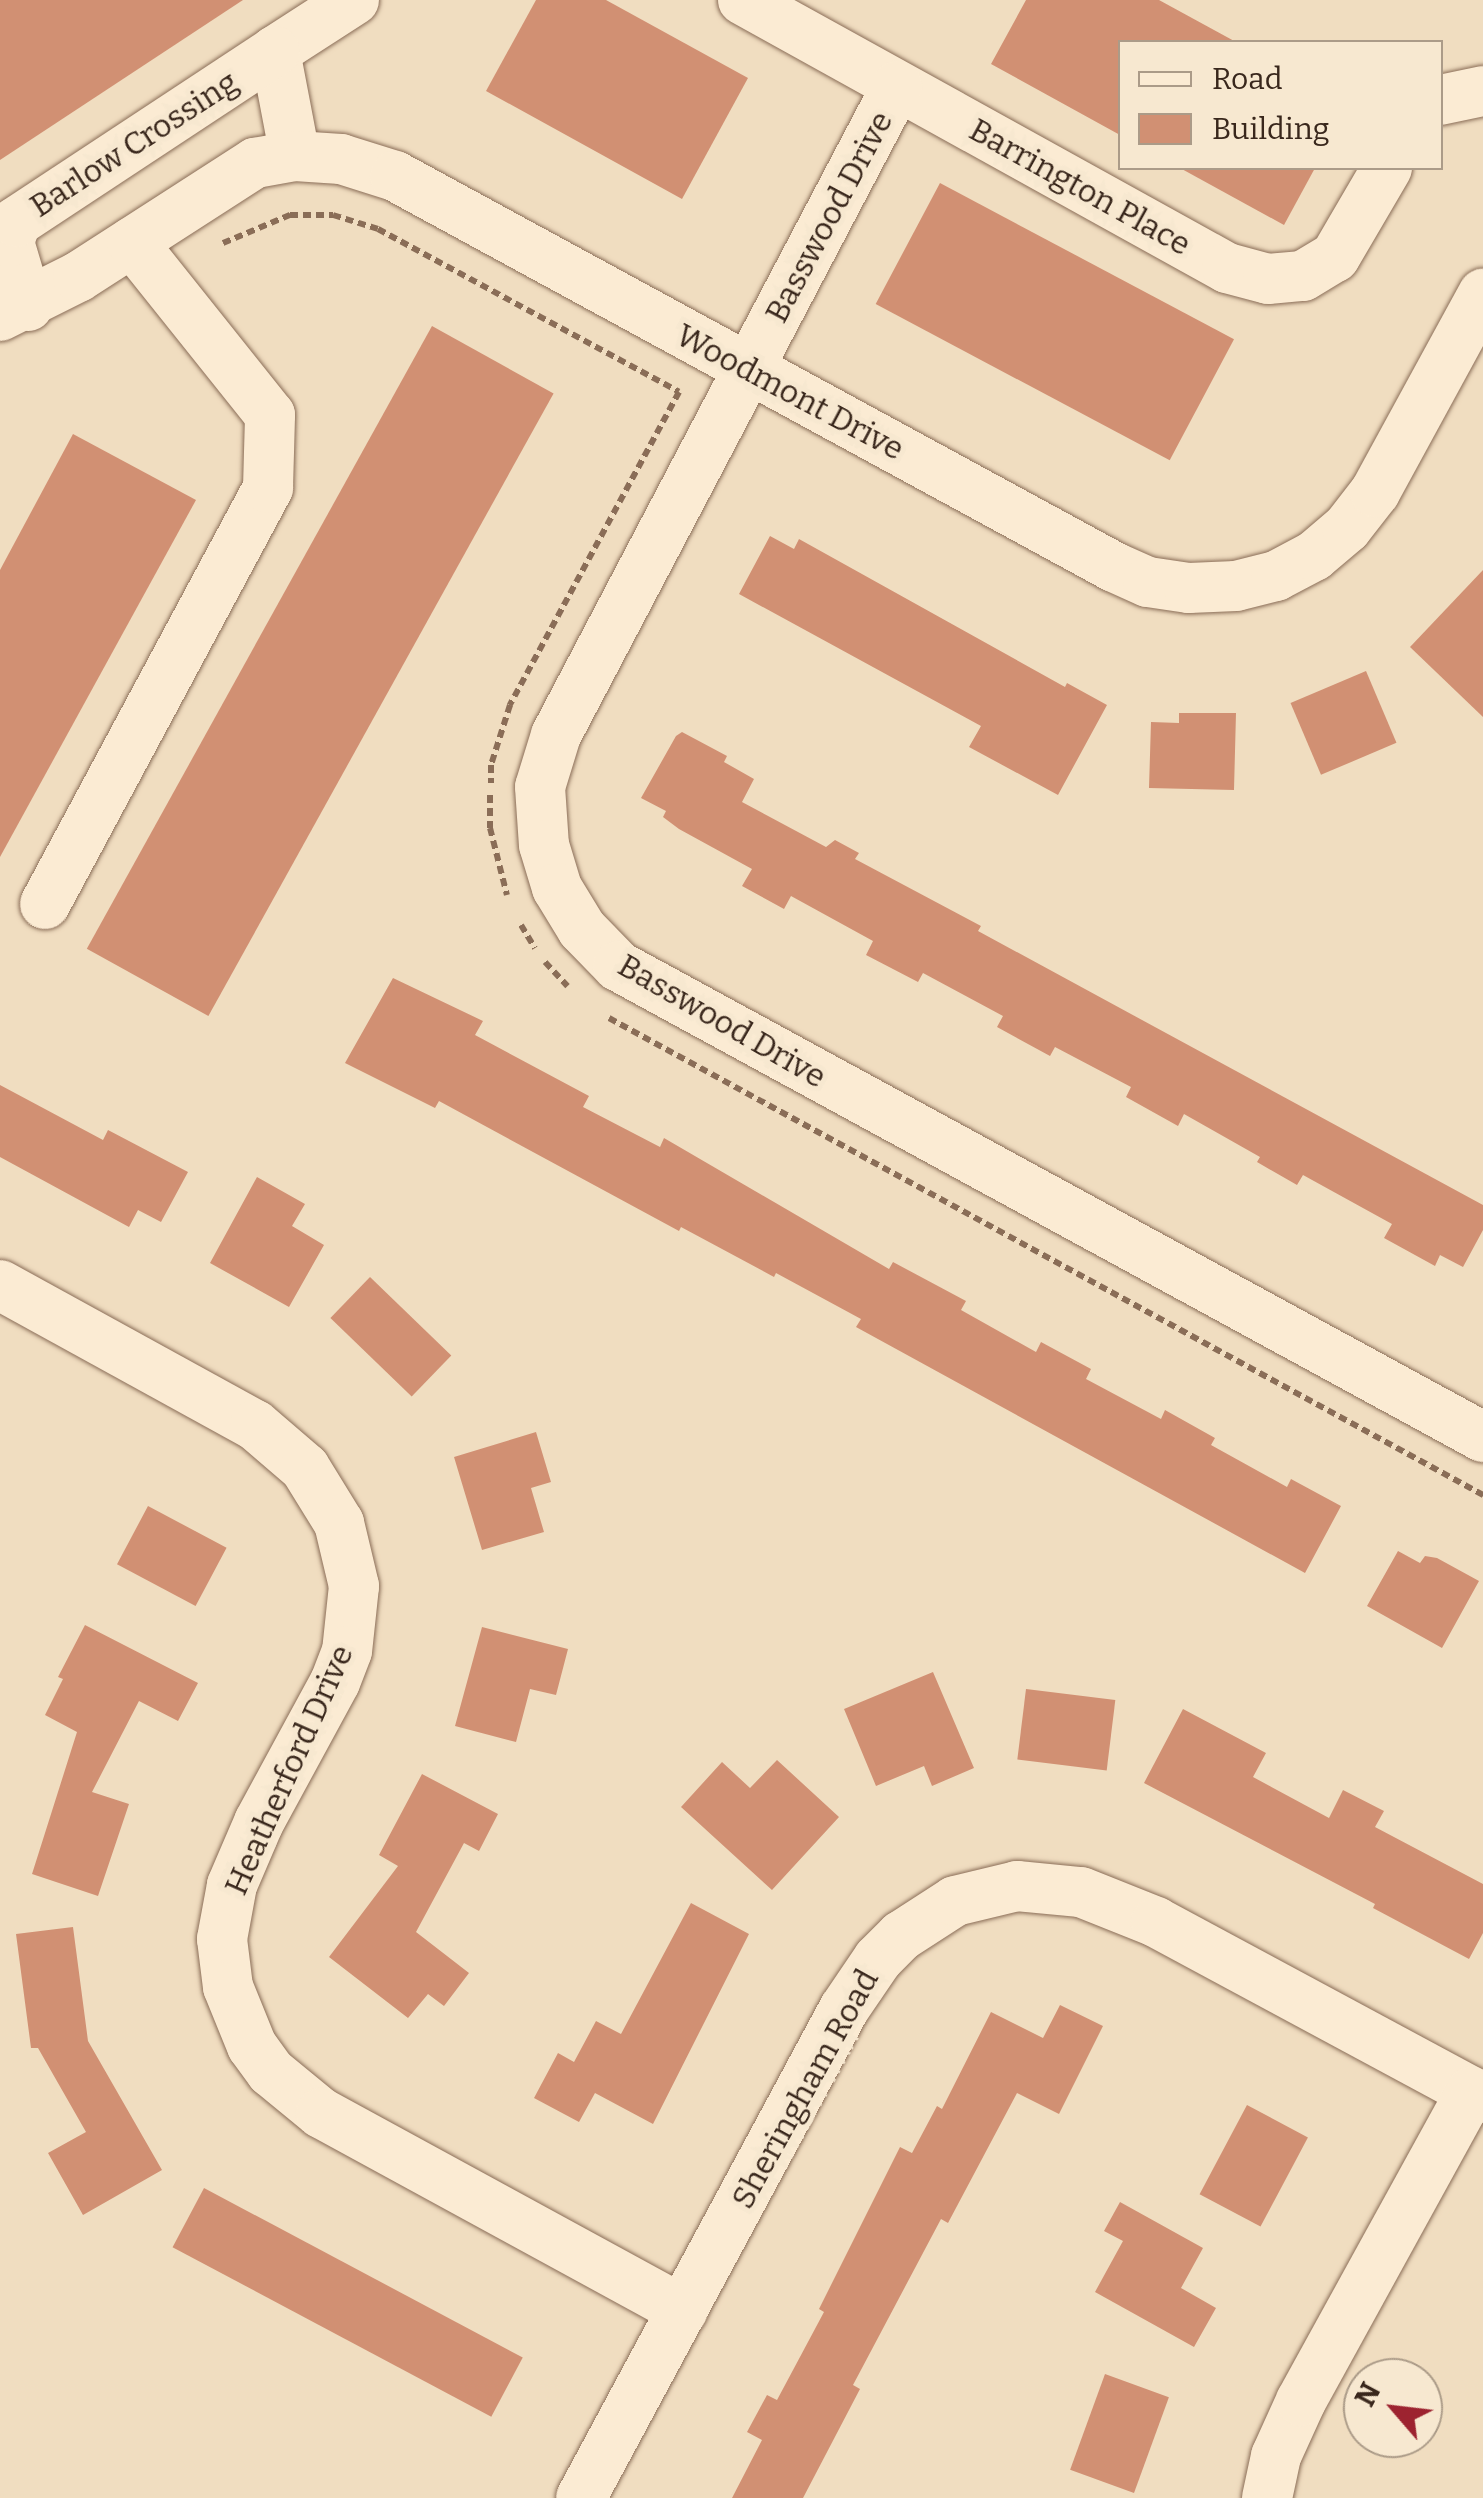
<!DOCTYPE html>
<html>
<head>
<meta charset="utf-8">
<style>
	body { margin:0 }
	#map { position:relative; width:1483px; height:2498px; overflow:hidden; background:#f0ddc0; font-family:Bitter,serif }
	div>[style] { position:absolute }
	.building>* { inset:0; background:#d19073; transform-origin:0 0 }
	.path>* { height:6px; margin-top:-3px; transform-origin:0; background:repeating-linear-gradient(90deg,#8a6d57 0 8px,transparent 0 13px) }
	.roads { filter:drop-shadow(0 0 2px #8a6d57) drop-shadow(0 0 2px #8a6d57) }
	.minor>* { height:50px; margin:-25px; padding:0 25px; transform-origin:25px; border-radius:25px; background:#fbebd3 }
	span { translate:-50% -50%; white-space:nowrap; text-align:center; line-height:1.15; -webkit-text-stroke:10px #f7e8d0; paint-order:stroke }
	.street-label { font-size:32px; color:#39271c }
	.legend { position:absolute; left:1118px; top:40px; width:325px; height:130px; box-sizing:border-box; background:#f7e8d0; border:2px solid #ab9b88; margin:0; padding:12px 18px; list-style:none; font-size:30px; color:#39271c }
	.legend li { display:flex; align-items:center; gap:20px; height:50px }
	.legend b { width:50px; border:2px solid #ab9b88 }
	.north { position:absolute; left:1343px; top:2358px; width:100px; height:100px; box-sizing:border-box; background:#f7e8d0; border:2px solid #ab9b88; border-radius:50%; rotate:298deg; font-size:28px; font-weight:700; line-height:40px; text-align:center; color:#39271c }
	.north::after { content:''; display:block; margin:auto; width:35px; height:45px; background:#9d2330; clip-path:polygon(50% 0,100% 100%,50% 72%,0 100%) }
</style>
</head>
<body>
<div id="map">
	<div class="building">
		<div style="clip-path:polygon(0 0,243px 0,0 160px)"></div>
		<div style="clip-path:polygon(536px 0,606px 0,748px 78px,682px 199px,486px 91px)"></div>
		<div style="clip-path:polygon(1026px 0,1159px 0,1236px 42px,1120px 42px,1120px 135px,991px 64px)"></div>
		<div style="clip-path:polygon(1180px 168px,1315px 168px,1284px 225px)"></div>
		<div style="left:940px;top:183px;width:333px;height:137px;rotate:28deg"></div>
		<div style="left:432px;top:326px;width:139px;height:712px;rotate:29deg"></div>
		<div style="clip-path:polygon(73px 434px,196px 500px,0 857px,0 570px)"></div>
		<div style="clip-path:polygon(770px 536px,794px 549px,799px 539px,1065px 687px,1067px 683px,1107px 705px,1058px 795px,969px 747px,981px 726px,739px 594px)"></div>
		<div style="clip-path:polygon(1483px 570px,1483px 717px,1410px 647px)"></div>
		<div style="left:1366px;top:671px;width:78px;height:82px;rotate:67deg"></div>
		<div style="clip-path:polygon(1179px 713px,1236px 713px,1234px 790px,1149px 788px,1151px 722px,1179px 723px)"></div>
		<div style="clip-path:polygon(682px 732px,727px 756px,724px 762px,754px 779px,742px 802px,826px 847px,835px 840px,859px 853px,855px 859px,981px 926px,978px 931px,1483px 1205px,1483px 1230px,1463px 1267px,1440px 1255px,1435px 1266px,1384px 1238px,1392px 1224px,1303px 1175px,1297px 1185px,1257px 1162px,1260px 1157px,1184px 1114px,1178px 1126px,1126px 1097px,1131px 1087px,1055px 1047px,1050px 1056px,997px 1027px,1003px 1016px,923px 973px,918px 982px,866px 955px,873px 941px,791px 896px,784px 909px,742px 886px,752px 869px,679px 829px,663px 817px,666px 811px,641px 798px,676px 736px)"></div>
		<div style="clip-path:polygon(393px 978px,483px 1021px,475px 1035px,589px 1096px,583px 1107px,660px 1147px,664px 1138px,889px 1269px,893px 1262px,966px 1301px,961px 1310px,1036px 1352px,1041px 1342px,1091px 1369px,1086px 1379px,1161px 1419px,1165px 1410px,1215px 1438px,1211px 1445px,1287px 1487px,1291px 1479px,1341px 1506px,1305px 1573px,856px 1327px,861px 1319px,776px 1273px,774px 1277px,681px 1227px,679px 1231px,439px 1101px,435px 1108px,345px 1063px)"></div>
		<div style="clip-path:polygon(0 1085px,103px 1140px,108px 1130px,188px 1172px,161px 1222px,138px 1210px,129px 1227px,0 1157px)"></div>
		<div style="clip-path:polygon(257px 1177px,305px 1204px,292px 1226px,324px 1245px,289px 1307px,210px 1263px)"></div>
		<div style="left:370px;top:1277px;width:113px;height:57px;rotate:44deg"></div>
		<div style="clip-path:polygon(536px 1432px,551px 1482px,531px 1488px,544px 1532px,482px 1550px,454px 1457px)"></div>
		<div style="left:148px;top:1506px;width:89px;height:66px;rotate:28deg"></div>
		<div style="clip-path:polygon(1398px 1551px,1420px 1563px,1425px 1556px,1437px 1558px,1479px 1581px,1442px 1648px,1367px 1606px)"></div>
		<div style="clip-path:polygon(85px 1625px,198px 1683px,178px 1721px,139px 1701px,92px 1792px,129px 1804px,98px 1896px,32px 1874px,77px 1732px,45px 1715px,63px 1679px,58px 1677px)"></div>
		<div style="clip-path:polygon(482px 1627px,568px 1649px,556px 1695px,530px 1689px,516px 1742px,455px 1726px)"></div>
		<div style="clip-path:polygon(933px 1672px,974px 1768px,932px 1786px,924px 1766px,876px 1786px,844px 1709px)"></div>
		<div style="left:1026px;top:1689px;width:90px;height:71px;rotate:7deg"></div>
		<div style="clip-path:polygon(1183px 1709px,1266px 1753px,1253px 1777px,1329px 1818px,1343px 1790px,1384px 1811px,1375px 1827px,1483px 1884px,1483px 1933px,1469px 1959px,1373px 1908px,1375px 1904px,1144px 1783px)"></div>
		<div style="clip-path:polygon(777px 1760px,839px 1817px,772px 1890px,681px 1807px,722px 1762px,750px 1788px)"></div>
		<div style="clip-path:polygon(422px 1774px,498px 1814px,479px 1851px,464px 1843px,416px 1932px,469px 1973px,444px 2006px,428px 1994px,408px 2018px,329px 1957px,398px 1866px,379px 1855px)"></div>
		<div style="clip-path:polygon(691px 1903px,749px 1934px,653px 2124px,595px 2093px,579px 2122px,534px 2098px,558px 2053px,574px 2062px,596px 2021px,621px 2034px)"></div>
		<div style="clip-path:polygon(73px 1927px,88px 2041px,162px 2170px,83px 2215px,48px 2153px,86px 2132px,38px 2048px,31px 2048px,16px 1934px)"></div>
		<div style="clip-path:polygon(1060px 2005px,1103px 2026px,1059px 2114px,1017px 2093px,948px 2223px,941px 2219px,853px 2385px,860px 2389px,803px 2498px,732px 2498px,762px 2440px,747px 2432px,767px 2395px,777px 2400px,824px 2312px,819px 2309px,900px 2147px,912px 2153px,937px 2106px,942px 2109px,991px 2012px,1043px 2038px)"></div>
		<div style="left:1247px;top:2105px;width:69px;height:101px;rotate:28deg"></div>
		<div style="left:204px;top:2188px;width:361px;height:67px;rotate:28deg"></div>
		<div style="clip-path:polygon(1120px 2202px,1203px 2248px,1181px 2288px,1216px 2308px,1194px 2347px,1095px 2292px,1123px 2241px,1104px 2231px)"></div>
		<div style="left:1105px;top:2374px;width:68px;height:102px;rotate:20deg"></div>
	</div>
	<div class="path">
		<div style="left:223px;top:243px;width:73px;rotate:-22.7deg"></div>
		<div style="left:290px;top:215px;width:43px"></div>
		<div style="left:333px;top:215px;width:47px;rotate:17.3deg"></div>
		<div style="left:378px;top:229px;width:342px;rotate:28.4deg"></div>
		<div style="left:679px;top:392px;width:356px;rotate:118.4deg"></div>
		<div style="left:510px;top:705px;width:63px;rotate:107.6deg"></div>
		<div style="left:491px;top:765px;width:18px;rotate:90deg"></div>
		<div style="left:490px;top:795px;width:33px;rotate:90deg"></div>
		<div style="left:490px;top:828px;width:69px;rotate:75.8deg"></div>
		<div style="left:521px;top:925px;width:27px;rotate:59deg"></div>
		<div style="left:545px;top:962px;width:33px;rotate:47deg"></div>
		<div style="left:609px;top:1018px;width:996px;rotate:28.62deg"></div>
	</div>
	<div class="roads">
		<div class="minor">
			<div style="left:743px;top:0;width:553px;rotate:28.97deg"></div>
			<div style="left:1227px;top:268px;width:42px;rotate:15deg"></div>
			<div style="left:1268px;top:279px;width:35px;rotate:-5deg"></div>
			<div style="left:1303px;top:276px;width:37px;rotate:-31deg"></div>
			<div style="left:1335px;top:257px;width:103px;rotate:-59.7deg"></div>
			<div style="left:897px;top:86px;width:733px;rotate:117.72deg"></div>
			<div style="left:556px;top:735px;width:54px;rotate:107.1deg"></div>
			<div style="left:540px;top:787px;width:58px;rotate:86.1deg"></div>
			<div style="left:544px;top:845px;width:45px;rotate:73.2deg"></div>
			<div style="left:557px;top:888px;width:48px;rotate:58.6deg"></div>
			<div style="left:582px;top:929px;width:52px;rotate:45.8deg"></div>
			<div style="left:618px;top:966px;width:985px;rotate:28.57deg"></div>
			<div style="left:1440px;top:100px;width:44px;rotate:-11.8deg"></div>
			<div style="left:295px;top:156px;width:107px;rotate:-100.8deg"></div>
			<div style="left:275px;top:51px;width:94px;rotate:-32.8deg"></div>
			<div style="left:28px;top:306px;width:67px;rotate:-106.5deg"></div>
			<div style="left:9px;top:242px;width:21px;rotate:-71deg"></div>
			<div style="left:16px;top:222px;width:310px;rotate:-33.4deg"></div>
			<div style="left:0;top:316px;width:87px;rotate:-26.6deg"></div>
			<div style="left:78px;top:277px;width:211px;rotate:-32.8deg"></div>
			<div style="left:255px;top:163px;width:41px;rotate:-9.9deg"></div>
			<div style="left:295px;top:156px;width:46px;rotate:3.7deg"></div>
			<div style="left:341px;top:159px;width:57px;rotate:17.5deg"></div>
			<div style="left:395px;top:176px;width:818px;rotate:28.54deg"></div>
			<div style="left:1114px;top:567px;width:37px;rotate:24deg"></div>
			<div style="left:1148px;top:582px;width:41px;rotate:8.3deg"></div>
			<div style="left:1189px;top:588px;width:47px;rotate:-2.4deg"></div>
			<div style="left:1236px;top:586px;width:41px;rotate:-14deg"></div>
			<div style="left:1276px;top:576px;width:43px;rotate:-27.8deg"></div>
			<div style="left:1314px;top:556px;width:43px;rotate:-40.3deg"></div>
			<div style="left:1347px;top:528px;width:46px;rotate:-52.1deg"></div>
			<div style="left:1375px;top:492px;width:226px;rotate:-61.4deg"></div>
			<div style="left:45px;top:904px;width:472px;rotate:-61.8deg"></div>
			<div style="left:268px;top:488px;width:73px;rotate:-88.4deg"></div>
			<div style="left:270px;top:415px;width:221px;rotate:-128.6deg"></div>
			<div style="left:0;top:1285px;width:291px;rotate:28.8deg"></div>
			<div style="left:255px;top:1425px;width:66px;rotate:40.7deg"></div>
			<div style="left:305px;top:1468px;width:65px;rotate:58.3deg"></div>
			<div style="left:339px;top:1523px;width:65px;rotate:76.6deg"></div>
			<div style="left:354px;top:1586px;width:65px;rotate:96.1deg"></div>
			<div style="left:347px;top:1651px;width:33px;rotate:111deg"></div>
			<div style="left:335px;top:1682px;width:159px;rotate:118.5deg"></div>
			<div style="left:259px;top:1822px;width:69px;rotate:113.2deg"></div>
			<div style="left:232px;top:1885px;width:55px;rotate:100.5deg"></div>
			<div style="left:222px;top:1939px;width:48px;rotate:82.9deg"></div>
			<div style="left:228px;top:1987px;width:64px;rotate:67.9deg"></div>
			<div style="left:252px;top:2046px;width:32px;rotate:54deg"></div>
			<div style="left:271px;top:2072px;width:65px;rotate:39.4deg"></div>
			<div style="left:321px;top:2113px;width:412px;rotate:28.6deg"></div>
			<div style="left:581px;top:2498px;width:555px;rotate:-61.73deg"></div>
			<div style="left:844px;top:2009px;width:60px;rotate:-55.8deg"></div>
			<div style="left:878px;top:1959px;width:33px;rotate:-45deg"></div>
			<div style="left:901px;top:1936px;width:64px;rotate:-32.9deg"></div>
			<div style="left:955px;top:1901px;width:64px;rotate:-13.6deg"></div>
			<div style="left:1017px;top:1886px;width:64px;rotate:5.4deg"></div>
			<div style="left:1081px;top:1892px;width:81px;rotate:21.8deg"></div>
			<div style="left:1156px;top:1922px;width:371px;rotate:28.3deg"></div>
			<div style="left:1267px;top:2498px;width:43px;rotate:-77.9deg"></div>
			<div style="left:1276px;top:2456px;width:60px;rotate:-65.6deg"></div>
			<div style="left:1301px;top:2401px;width:353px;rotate:-61.2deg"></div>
		</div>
	</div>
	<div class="street-label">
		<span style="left:134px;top:144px;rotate:-33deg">Barlow Crossing</span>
		<span style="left:1080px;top:187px;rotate:29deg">Barrington Place</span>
		<span style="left:829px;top:217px;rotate:-62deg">Basswood Drive</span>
		<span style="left:790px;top:392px;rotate:28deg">Woodmont Drive</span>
		<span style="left:722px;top:1021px;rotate:30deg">Basswood Drive</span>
		<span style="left:289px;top:1770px;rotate:-66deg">Heatherford Drive</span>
		<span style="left:805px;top:2089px;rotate:-61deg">Sheringham Road</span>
	</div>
	<ul class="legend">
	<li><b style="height:12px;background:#fbebd3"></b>Road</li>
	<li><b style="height:28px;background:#d19073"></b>Building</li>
	</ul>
	<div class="north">N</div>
</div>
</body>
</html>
